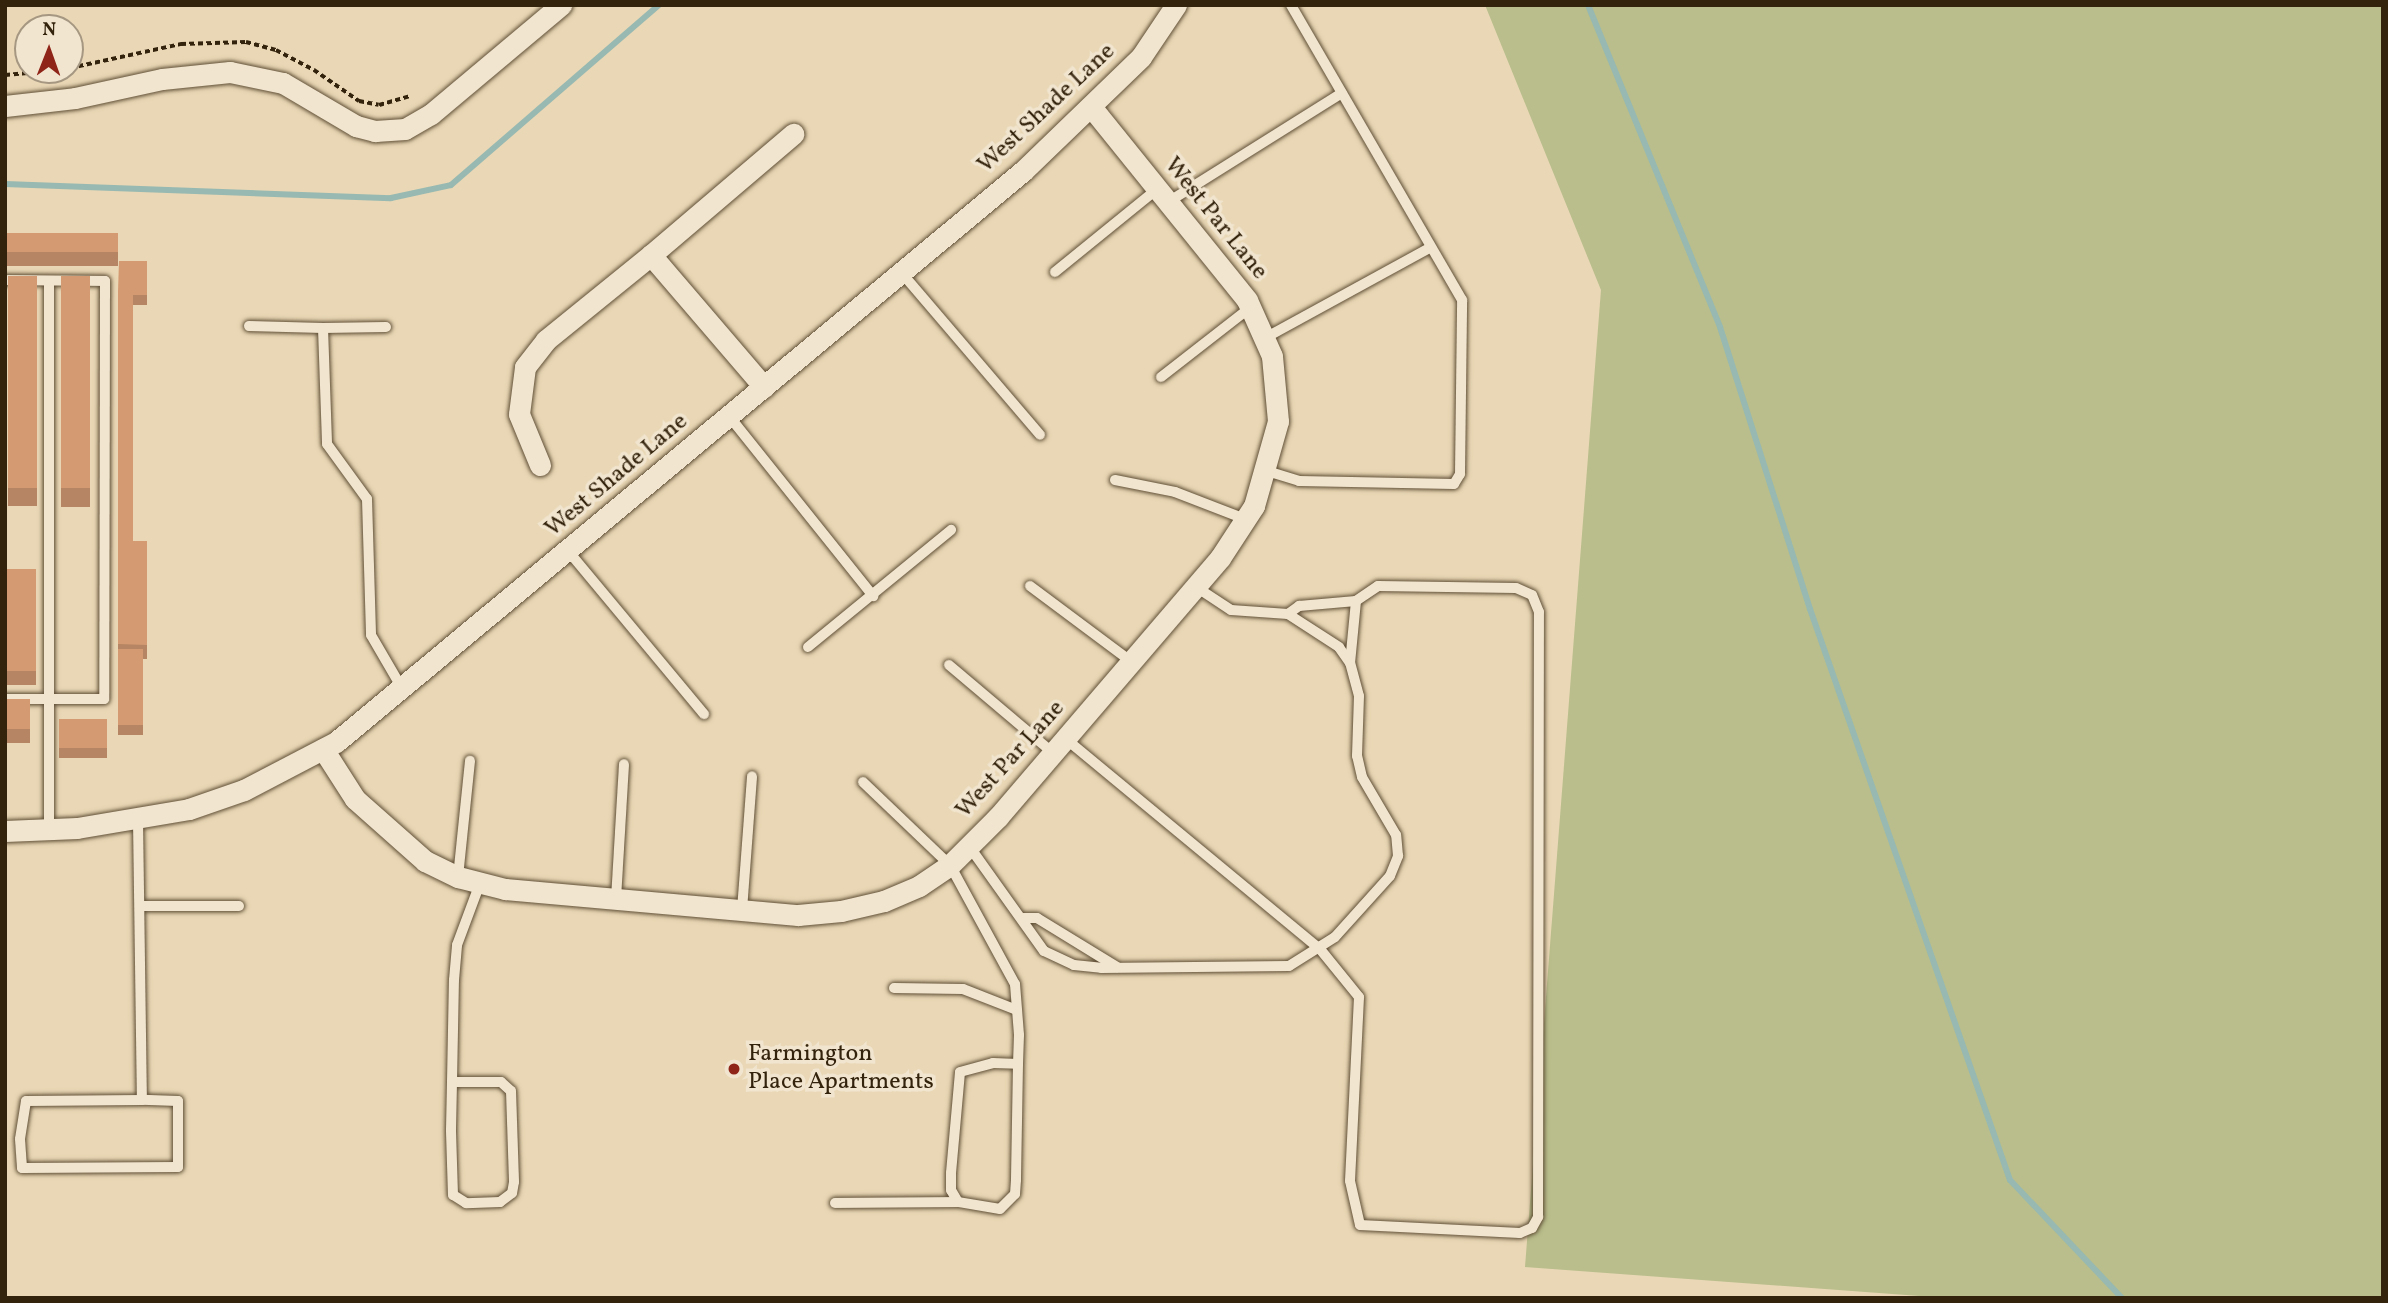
<!DOCTYPE html>
<html>
<head>
<meta charset="utf-8">
<style>
	body { margin:0 }
	#map { position:relative; width:2388px; height:1303px; overflow:hidden; background:#e9d7b5; font-family:Vollkorn,serif }
	div>[style] { position:absolute }
	.green>* { inset:0; background:#b9be8c }
	.stream>* { height:6px; margin:-3px; padding:0 3px; transform-origin:3px; border-radius:3px; background:#97b9b1 }
	.path>* { height:3.5px; margin-top:-1.75px; transform-origin:0; background:repeating-linear-gradient(90deg,#33220c 0 5px,transparent 0 8.5px) }
	.roads { filter:drop-shadow(0 0 2px #604f36) drop-shadow(0 0 2px #604f36) }
	.service>* { height:10px; margin:-5px; padding:0 5px; transform-origin:5px; border-radius:5px; background:#f1e5cf }
	.minor>* { height:21px; margin:-10.5px; padding:0 10.5px; transform-origin:10.5px; border-radius:10.5px; background:#f1e5cf }
	.wall>* { inset:0; background:#b68563; transform-origin:0 0 }
	.building>* { inset:0; background:#d49b73; transform-origin:0 0 }
	.dots>* { width:19px; height:19px; translate:-50% -50%; box-sizing:border-box; border:4px solid #f1e5cf; border-radius:50% }
	span { translate:-50% -50%; white-space:nowrap; text-align:center; line-height:1.15; -webkit-text-stroke:7px #f1e5cf; paint-order:stroke }
	.street-label { font-size:24px; color:#33220c }
	.poi-label { font-size:24px; color:#33220c }
	.left { translate:0 -50%; text-align:left }
	.frame { position:absolute; inset:0; border:7px solid #33220c; pointer-events:none }
	.north { position:absolute; left:14px; top:14px; width:70px; height:70px; box-sizing:border-box; background:#f1e5cf; border:2px solid #a59781; border-radius:50%; rotate:1deg; font-size:19px; font-weight:700; line-height:28px; text-align:center; color:#33220c }
	.north::after { content:''; display:block; margin:auto; width:24px; height:32px; background:#8f2418; clip-path:polygon(50% 0,100% 100%,50% 72%,0 100%) }
</style>
</head>
<body>
<div id="map">
	<div class="green">
		<div style="clip-path:polygon(1485px 5px,2383px 5px,2383px 1298px,1933px 1297px,1525px 1267px,1601px 290px)"></div>
	</div>
	<div class="stream">
		<div style="left:1588px;top:5px;width:348px;rotate:67.7deg"></div>
		<div style="left:1720px;top:327px;width:296px;rotate:72.3deg"></div>
		<div style="left:1810px;top:609px;width:605px;rotate:70.7deg"></div>
		<div style="left:2010px;top:1180px;width:163px;rotate:46.5deg"></div>
		<div style="left:5px;top:184px;width:386px;rotate:2.1deg"></div>
		<div style="left:391px;top:198px;width:61px;rotate:-12.2deg"></div>
		<div style="left:451px;top:185px;width:275px;rotate:-40.9deg"></div>
	</div>
	<div class="path">
		<div style="left:70px;top:68px;width:114px;rotate:-12.2deg"></div>
		<div style="left:181px;top:44px;width:65px;rotate:-1.8deg"></div>
		<div style="left:246px;top:42px;width:31px;rotate:15deg"></div>
		<div style="left:276px;top:50px;width:43px;rotate:27.8deg"></div>
		<div style="left:314px;top:70px;width:55px;rotate:34.6deg"></div>
		<div style="left:359px;top:101px;width:20px;rotate:11deg"></div>
		<div style="left:379px;top:105px;width:32px;rotate:-16deg"></div>
		<div style="left:5px;top:75px;width:57px;rotate:-5deg"></div>
	</div>
	<div class="roads">
		<div class="service">
			<div style="left:1168px;top:202px;width:205px;rotate:-32.1deg"></div>
			<div style="left:901px;top:272px;width:214px;rotate:49.5deg"></div>
			<div style="left:1055px;top:272px;width:132px;rotate:-39.1deg"></div>
			<div style="left:5px;top:280px;width:100px;rotate:0.6deg"></div>
			<div style="left:105px;top:281px;width:418px;rotate:90.1deg"></div>
			<div style="left:104px;top:699px;width:99px;rotate:180deg"></div>
			<div style="left:249px;top:326px;width:74px;rotate:1.5deg"></div>
			<div style="left:323px;top:328px;width:116px;rotate:88deg"></div>
			<div style="left:327px;top:444px;width:68px;rotate:54deg"></div>
			<div style="left:367px;top:499px;width:136px;rotate:88.3deg"></div>
			<div style="left:371px;top:635px;width:64px;rotate:59.8deg"></div>
			<div style="left:323px;top:328px;width:63px;rotate:-0.9deg"></div>
			<div style="left:1265px;top:338px;width:189px;rotate:-28.7deg"></div>
			<div style="left:1161px;top:377px;width:114px;rotate:-37.9deg"></div>
			<div style="left:729px;top:416px;width:231px;rotate:51.3deg"></div>
			<div style="left:1267px;top:471px;width:34px;rotate:17deg"></div>
			<div style="left:1299px;top:481px;width:155px;rotate:1.1deg"></div>
			<div style="left:1454px;top:484px;width:12px;rotate:-59deg"></div>
			<div style="left:1460px;top:474px;width:174px;rotate:-89.3deg"></div>
			<div style="left:1462px;top:300px;width:341px;rotate:-120.1deg"></div>
			<div style="left:1115px;top:480px;width:61px;rotate:11.3deg"></div>
			<div style="left:1175px;top:492px;width:75px;rotate:21.1deg"></div>
			<div style="left:569px;top:552px;width:211px;rotate:50.2deg"></div>
			<div style="left:1030px;top:586px;width:127px;rotate:36.7deg"></div>
			<div style="left:1288px;top:614px;width:14px;rotate:-36deg"></div>
			<div style="left:1299px;top:606px;width:57px;rotate:-5deg"></div>
			<div style="left:808px;top:647px;width:185px;rotate:-39.3deg"></div>
			<div style="left:949px;top:665px;width:136px;rotate:40.2deg"></div>
			<div style="left:1066px;top:739px;width:330px;rotate:39.6deg"></div>
			<div style="left:1320px;top:949px;width:62px;rotate:50.9deg"></div>
			<div style="left:1359px;top:997px;width:184px;rotate:92.8deg"></div>
			<div style="left:1350px;top:1181px;width:45px;rotate:77.2deg"></div>
			<div style="left:1360px;top:1225px;width:160px;rotate:2.9deg"></div>
			<div style="left:1520px;top:1233px;width:13px;rotate:-23deg"></div>
			<div style="left:1532px;top:1228px;width:13px;rotate:-61deg"></div>
			<div style="left:1538px;top:1217px;width:605px;rotate:-89.91deg"></div>
			<div style="left:1539px;top:612px;width:18px;rotate:-112deg"></div>
			<div style="left:1532px;top:595px;width:17px;rotate:-156deg"></div>
			<div style="left:1516px;top:588px;width:138px;rotate:-179.2deg"></div>
			<div style="left:1378px;top:586px;width:27px;rotate:146deg"></div>
			<div style="left:1356px;top:601px;width:62px;rotate:95.5deg"></div>
			<div style="left:863px;top:782px;width:120px;rotate:43.7deg"></div>
			<div style="left:950px;top:865px;width:136px;rotate:61.4deg"></div>
			<div style="left:1015px;top:984px;width:51px;rotate:85.5deg"></div>
			<div style="left:1019px;top:1035px;width:29px;rotate:92deg"></div>
			<div style="left:1018px;top:1064px;width:116px;rotate:91deg"></div>
			<div style="left:1016px;top:1180px;width:14px;rotate:94deg"></div>
			<div style="left:1015px;top:1194px;width:21px;rotate:135deg"></div>
			<div style="left:1000px;top:1209px;width:43px;rotate:-170.5deg"></div>
			<div style="left:958px;top:1202px;width:14px;rotate:-120deg"></div>
			<div style="left:951px;top:1190px;width:17px;rotate:-90deg"></div>
			<div style="left:951px;top:1173px;width:101px;rotate:-84.9deg"></div>
			<div style="left:960px;top:1072px;width:34px;rotate:-15deg"></div>
			<div style="left:993px;top:1063px;width:25px;rotate:2deg"></div>
			<div style="left:138px;top:820px;width:280px;rotate:89.2deg"></div>
			<div style="left:142px;top:1100px;width:116px;rotate:179.5deg"></div>
			<div style="left:26px;top:1101px;width:38px;rotate:99deg"></div>
			<div style="left:20px;top:1139px;width:29px;rotate:86deg"></div>
			<div style="left:22px;top:1168px;width:156px;rotate:-0.4deg"></div>
			<div style="left:178px;top:1167px;width:66px;rotate:-90deg"></div>
			<div style="left:178px;top:1101px;width:36px;rotate:-178deg"></div>
			<div style="left:49px;top:830px;width:549px;rotate:-90deg"></div>
			<div style="left:969px;top:846px;width:129px;rotate:54.5deg"></div>
			<div style="left:1044px;top:951px;width:33px;rotate:25deg"></div>
			<div style="left:1074px;top:965px;width:27px;rotate:6deg"></div>
			<div style="left:1101px;top:968px;width:188px;rotate:-0.6deg"></div>
			<div style="left:1289px;top:966px;width:54px;rotate:-32.2deg"></div>
			<div style="left:1335px;top:937px;width:82px;rotate:-48deg"></div>
			<div style="left:1390px;top:876px;width:22px;rotate:-68deg"></div>
			<div style="left:1398px;top:856px;width:21px;rotate:-95deg"></div>
			<div style="left:1396px;top:835px;width:67px;rotate:-120.4deg"></div>
			<div style="left:1362px;top:777px;width:22px;rotate:-103deg"></div>
			<div style="left:1357px;top:756px;width:60px;rotate:-88.1deg"></div>
			<div style="left:1359px;top:696px;width:34px;rotate:-105deg"></div>
			<div style="left:1350px;top:663px;width:19px;rotate:-125deg"></div>
			<div style="left:1339px;top:647px;width:61px;rotate:-147.1deg"></div>
			<div style="left:1288px;top:614px;width:57px;rotate:-176deg"></div>
			<div style="left:1231px;top:610px;width:42px;rotate:-146.7deg"></div>
			<div style="left:458px;top:877px;width:117px;rotate:-84.1deg"></div>
			<div style="left:616px;top:899px;width:135px;rotate:-86.6deg"></div>
			<div style="left:140px;top:906px;width:99px"></div>
			<div style="left:742px;top:910px;width:134px;rotate:-85.7deg"></div>
			<div style="left:1022px;top:918px;width:15px"></div>
			<div style="left:1037px;top:918px;width:94px;rotate:31.5deg"></div>
			<div style="left:894px;top:988px;width:69px;rotate:0.8deg"></div>
			<div style="left:963px;top:989px;width:58px;rotate:21.3deg"></div>
			<div style="left:452px;top:1082px;width:49px"></div>
			<div style="left:501px;top:1082px;width:13px;rotate:42deg"></div>
			<div style="left:511px;top:1091px;width:91px;rotate:88.1deg"></div>
			<div style="left:514px;top:1182px;width:11px;rotate:100deg"></div>
			<div style="left:512px;top:1193px;width:15px;rotate:143deg"></div>
			<div style="left:500px;top:1202px;width:34px;rotate:178deg"></div>
			<div style="left:466px;top:1203px;width:15px;rotate:-148deg"></div>
			<div style="left:453px;top:1195px;width:65px;rotate:-91.8deg"></div>
			<div style="left:451px;top:1130px;width:48px;rotate:-88.8deg"></div>
			<div style="left:452px;top:1082px;width:102px;rotate:-88.9deg"></div>
			<div style="left:454px;top:980px;width:35px;rotate:-85deg"></div>
			<div style="left:457px;top:945px;width:66px;rotate:-69.6deg"></div>
			<div style="left:835px;top:1203px;width:123px;rotate:-0.5deg"></div>
		</div>
		<div class="minor">
			<div style="left:5px;top:106px;width:70px;rotate:-6.5deg"></div>
			<div style="left:75px;top:98px;width:89px;rotate:-12.3deg"></div>
			<div style="left:162px;top:79px;width:68px;rotate:-5.9deg"></div>
			<div style="left:230px;top:72px;width:54px;rotate:11.7deg"></div>
			<div style="left:283px;top:83px;width:85px;rotate:30.5deg"></div>
			<div style="left:356px;top:126px;width:20px;rotate:15deg"></div>
			<div style="left:375px;top:131px;width:30px;rotate:-4deg"></div>
			<div style="left:405px;top:129px;width:30px;rotate:-30deg"></div>
			<div style="left:431px;top:114px;width:170px;rotate:-40deg"></div>
			<div style="left:764px;top:387px;width:174px;rotate:-130.6deg"></div>
			<div style="left:651px;top:255px;width:187px;rotate:-40.4deg"></div>
			<div style="left:540px;top:465px;width:55px;rotate:-112.4deg"></div>
			<div style="left:519px;top:414px;width:47px;rotate:-82.7deg"></div>
			<div style="left:525px;top:367px;width:34px;rotate:-52deg"></div>
			<div style="left:546px;top:340px;width:135px;rotate:-39deg"></div>
			<div style="left:323px;top:749px;width:59px;rotate:57.4deg"></div>
			<div style="left:355px;top:799px;width:94px;rotate:41.5deg"></div>
			<div style="left:425px;top:861px;width:37px;rotate:26deg"></div>
			<div style="left:458px;top:877px;width:49px;rotate:14.3deg"></div>
			<div style="left:505px;top:889px;width:294px;rotate:5.1deg"></div>
			<div style="left:798px;top:915px;width:43px;rotate:-5.3deg"></div>
			<div style="left:841px;top:911px;width:44px;rotate:-13.1deg"></div>
			<div style="left:884px;top:901px;width:38px;rotate:-23deg"></div>
			<div style="left:919px;top:886px;width:37px;rotate:-34deg"></div>
			<div style="left:950px;top:865px;width:68px;rotate:-45deg"></div>
			<div style="left:998px;top:817px;width:341px;rotate:-49.4deg"></div>
			<div style="left:1220px;top:558px;width:62px;rotate:-56.8deg"></div>
			<div style="left:1254px;top:506px;width:88px;rotate:-74.2deg"></div>
			<div style="left:1278px;top:421px;width:65px;rotate:-95.3deg"></div>
			<div style="left:1272px;top:356px;width:61px;rotate:-114.1deg"></div>
			<div style="left:1247px;top:300px;width:247px;rotate:-128.9deg"></div>
			<div style="left:5px;top:831px;width:72px;rotate:-2.4deg"></div>
			<div style="left:77px;top:828px;width:114px;rotate:-9.6deg"></div>
			<div style="left:189px;top:809px;width:58px;rotate:-19.1deg"></div>
			<div style="left:244px;top:790px;width:104px;rotate:-27.6deg"></div>
			<div style="left:336px;top:742px;width:893px;rotate:-39.73deg"></div>
			<div style="left:1023px;top:171px;width:164px;rotate:-44deg"></div>
			<div style="left:1141px;top:57px;width:63px;rotate:-56.1deg"></div>
		</div>
	</div>
	<div class="wall">
		<div style="left:5px;top:233px;width:113px;height:33px"></div>
		<div style="clip-path:polygon(147px 261px,147px 305px,133px 305px,133px 541px,147px 541px,147px 659px,143px 659px,143px 735px,118px 735px,118px 291px)"></div>
		<div style="left:8px;top:276px;width:29px;height:230px"></div>
		<div style="left:61px;top:276px;width:29px;height:231px"></div>
		<div style="left:5px;top:569px;width:31px;height:116px"></div>
		<div style="left:5px;top:699px;width:25px;height:44px"></div>
		<div style="left:59px;top:719px;width:48px;height:39px"></div>
	</div>
	<div class="building">
		<div style="left:5px;top:233px;width:113px;height:19px"></div>
		<div style="clip-path:polygon(119px 261px,147px 261px,147px 295px,133px 295px,133px 291px,118px 291px)"></div>
		<div style="left:8px;top:276px;width:29px;height:212px"></div>
		<div style="left:61px;top:276px;width:29px;height:212px"></div>
		<div style="clip-path:polygon(118px 291px,133px 291px,133px 541px,147px 541px,147px 645px,118px 644px)"></div>
		<div style="left:5px;top:569px;width:31px;height:102px"></div>
		<div style="left:118px;top:649px;width:25px;height:76px"></div>
		<div style="left:5px;top:699px;width:25px;height:30px"></div>
		<div style="left:59px;top:719px;width:48px;height:29px"></div>
	</div>
	<div class="dots">
		<div style="left:734px;top:1069px;background:#8f2418"></div>
	</div>
	<div class="street-label">
		<span style="left:1047px;top:109px;rotate:-43deg">West Shade Lane</span>
		<span style="left:1215px;top:219px;rotate:51deg">West Par Lane</span>
		<span style="left:617px;top:476px;rotate:-40deg">West Shade Lane</span>
		<span style="left:1011px;top:760px;rotate:-48deg">West Par Lane</span>
	</div>
	<div class="poi-label">
		<span class="left" style="left:748px;top:1069px">Farmington<br>Place Apartments</span>
	</div>
	<div class="frame"></div>
	<div class="north">N</div>
</div>
</body>
</html>
